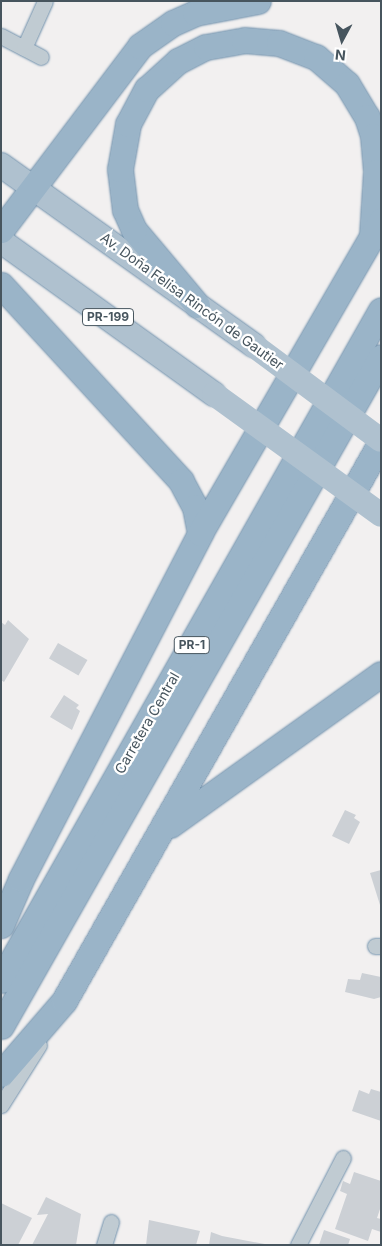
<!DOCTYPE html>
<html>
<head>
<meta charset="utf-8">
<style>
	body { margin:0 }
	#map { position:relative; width:382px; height:1246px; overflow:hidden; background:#f2f0f0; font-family:Inter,sans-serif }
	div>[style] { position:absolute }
	.building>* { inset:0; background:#ccd0d5; transform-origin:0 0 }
	.roads { filter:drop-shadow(0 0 1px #7191ac) drop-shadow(0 0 1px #7191ac) }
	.minor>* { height:15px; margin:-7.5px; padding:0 7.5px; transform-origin:7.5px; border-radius:7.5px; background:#c0cbd2 }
	.primary>* { height:24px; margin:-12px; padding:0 12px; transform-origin:12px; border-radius:12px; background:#afc1cf }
	.trunk>* { height:25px; margin:-12.5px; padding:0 12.5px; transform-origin:12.5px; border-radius:12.5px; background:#9ab4c8 }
	.primary-bridge>* { height:24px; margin:-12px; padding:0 12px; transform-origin:12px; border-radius:12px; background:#afc1cf }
	span { translate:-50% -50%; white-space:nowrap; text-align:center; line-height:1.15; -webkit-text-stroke:4.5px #fff; paint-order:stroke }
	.shield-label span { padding:1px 4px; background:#fff; border:1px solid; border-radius:4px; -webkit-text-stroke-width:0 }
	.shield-label { font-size:12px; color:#47555e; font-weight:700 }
	.street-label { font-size:14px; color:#47555e }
	.frame { position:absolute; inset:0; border:2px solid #47555e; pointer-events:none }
	.north { position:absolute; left:317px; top:15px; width:50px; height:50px; -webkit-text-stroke:4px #fff; paint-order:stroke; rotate:186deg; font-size:14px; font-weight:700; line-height:20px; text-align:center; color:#47555e }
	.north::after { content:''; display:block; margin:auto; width:18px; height:22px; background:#47555e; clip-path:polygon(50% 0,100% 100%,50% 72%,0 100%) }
</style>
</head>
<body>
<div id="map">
	<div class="building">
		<div style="clip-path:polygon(8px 620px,29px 639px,4px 682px,1px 680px,1px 622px,5px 625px)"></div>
		<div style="left:58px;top:643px;width:34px;height:18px;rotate:30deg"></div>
		<div style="clip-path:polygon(64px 695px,79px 705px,76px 708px,80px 711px,72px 730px,50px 717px)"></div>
		<div style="clip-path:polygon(345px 810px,356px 815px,354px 818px,360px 822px,349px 844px,332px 836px)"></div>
		<div style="clip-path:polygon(381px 870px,381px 905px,380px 905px,370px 873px)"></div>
		<div style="clip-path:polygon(362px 973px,381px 977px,381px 997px,374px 999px,345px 992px,348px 979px,360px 980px)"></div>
		<div style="clip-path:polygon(371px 1089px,381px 1092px,381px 1121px,352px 1111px,359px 1090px,369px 1094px)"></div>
		<div style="clip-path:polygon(354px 1172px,381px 1181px,381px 1206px,377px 1218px,381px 1219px,381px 1232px,372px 1229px,368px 1241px,335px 1229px,347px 1194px,340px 1191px,343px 1181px,350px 1184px)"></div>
		<div style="clip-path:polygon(46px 1197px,81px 1214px,76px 1245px,32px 1245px,48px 1214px,37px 1215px)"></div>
		<div style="clip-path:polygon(1px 1203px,32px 1218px,18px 1245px,1px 1245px)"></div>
		<div style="clip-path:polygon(149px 1220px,200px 1231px,196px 1245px,146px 1245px)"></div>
		<div style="clip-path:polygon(324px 1230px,350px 1239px,348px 1245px,319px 1245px)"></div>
		<div style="clip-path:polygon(211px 1232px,222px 1236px,270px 1245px,209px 1245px)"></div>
	</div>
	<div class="roads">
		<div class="minor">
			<div style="left:1px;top:36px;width:45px;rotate:27.7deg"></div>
			<div style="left:24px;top:48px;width:51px;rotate:-65.9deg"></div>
			<div style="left:375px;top:946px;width:6px"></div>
			<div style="left:1px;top:1105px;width:71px;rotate:-57.7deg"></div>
			<div style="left:104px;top:1245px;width:24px;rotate:-73deg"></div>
			<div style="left:298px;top:1245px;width:98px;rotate:-62.7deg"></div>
		</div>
		<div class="primary">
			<div style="left:1px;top:165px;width:310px;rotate:35.5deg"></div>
			<div style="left:1px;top:241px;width:262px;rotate:35.7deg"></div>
		</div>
		<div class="trunk">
			<div style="left:1px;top:230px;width:231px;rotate:-52.9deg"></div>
			<div style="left:140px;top:46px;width:40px;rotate:-34.9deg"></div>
			<div style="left:173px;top:23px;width:24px;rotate:-24deg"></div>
			<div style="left:195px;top:13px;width:64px;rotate:-10.8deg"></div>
			<div style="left:1px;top:285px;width:266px;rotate:47.4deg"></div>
			<div style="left:181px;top:481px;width:30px;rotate:62deg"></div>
			<div style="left:195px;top:507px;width:26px;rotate:79deg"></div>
			<div style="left:197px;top:305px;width:98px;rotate:-130deg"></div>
			<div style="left:134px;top:230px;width:22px;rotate:-114deg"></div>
			<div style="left:125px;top:210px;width:41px;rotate:-97deg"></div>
			<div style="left:120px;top:169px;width:46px;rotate:-79.9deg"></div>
			<div style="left:128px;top:124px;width:40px;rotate:-62deg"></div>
			<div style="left:147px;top:89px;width:42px;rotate:-42.1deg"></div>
			<div style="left:178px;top:61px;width:31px;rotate:-27deg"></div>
			<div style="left:206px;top:47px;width:39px;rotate:-10deg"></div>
			<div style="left:244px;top:40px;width:35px;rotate:5deg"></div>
			<div style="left:279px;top:43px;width:40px;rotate:21deg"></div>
			<div style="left:316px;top:57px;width:41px;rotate:41.1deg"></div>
			<div style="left:347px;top:84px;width:39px;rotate:59deg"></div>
			<div style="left:367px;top:117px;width:20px;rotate:72deg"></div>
			<div style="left:373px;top:136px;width:36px;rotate:85deg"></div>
			<div style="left:376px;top:172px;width:64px;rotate:93.6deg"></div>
			<div style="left:170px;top:825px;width:259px;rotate:-35.6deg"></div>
			<div style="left:1px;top:925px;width:50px;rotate:-66.5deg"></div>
			<div style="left:21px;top:879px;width:390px;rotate:-62.6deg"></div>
			<div style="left:200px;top:533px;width:361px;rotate:-59.9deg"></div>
			<div style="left:1px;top:980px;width:770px;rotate:-60.44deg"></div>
			<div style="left:1px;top:1026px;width:769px;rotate:-60.4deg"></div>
			<div style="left:1px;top:1074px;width:96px;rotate:-49.2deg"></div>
			<div style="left:64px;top:1001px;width:643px;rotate:-60.44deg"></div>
		</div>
	</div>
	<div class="primary-bridge">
		<div style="left:253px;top:345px;width:159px;rotate:36.6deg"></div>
		<div style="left:214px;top:394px;width:206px;rotate:35.9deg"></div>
	</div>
	<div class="shield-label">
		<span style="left:108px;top:317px">PR-199</span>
		<span style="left:192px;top:645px">PR-1</span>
	</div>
	<div class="street-label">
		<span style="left:192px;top:301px;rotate:36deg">Av. Doña Felisa Rincón de Gautier</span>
		<span style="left:147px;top:723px;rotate:-60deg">Carretera Central</span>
	</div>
	<div class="frame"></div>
	<div class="north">N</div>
</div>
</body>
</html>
